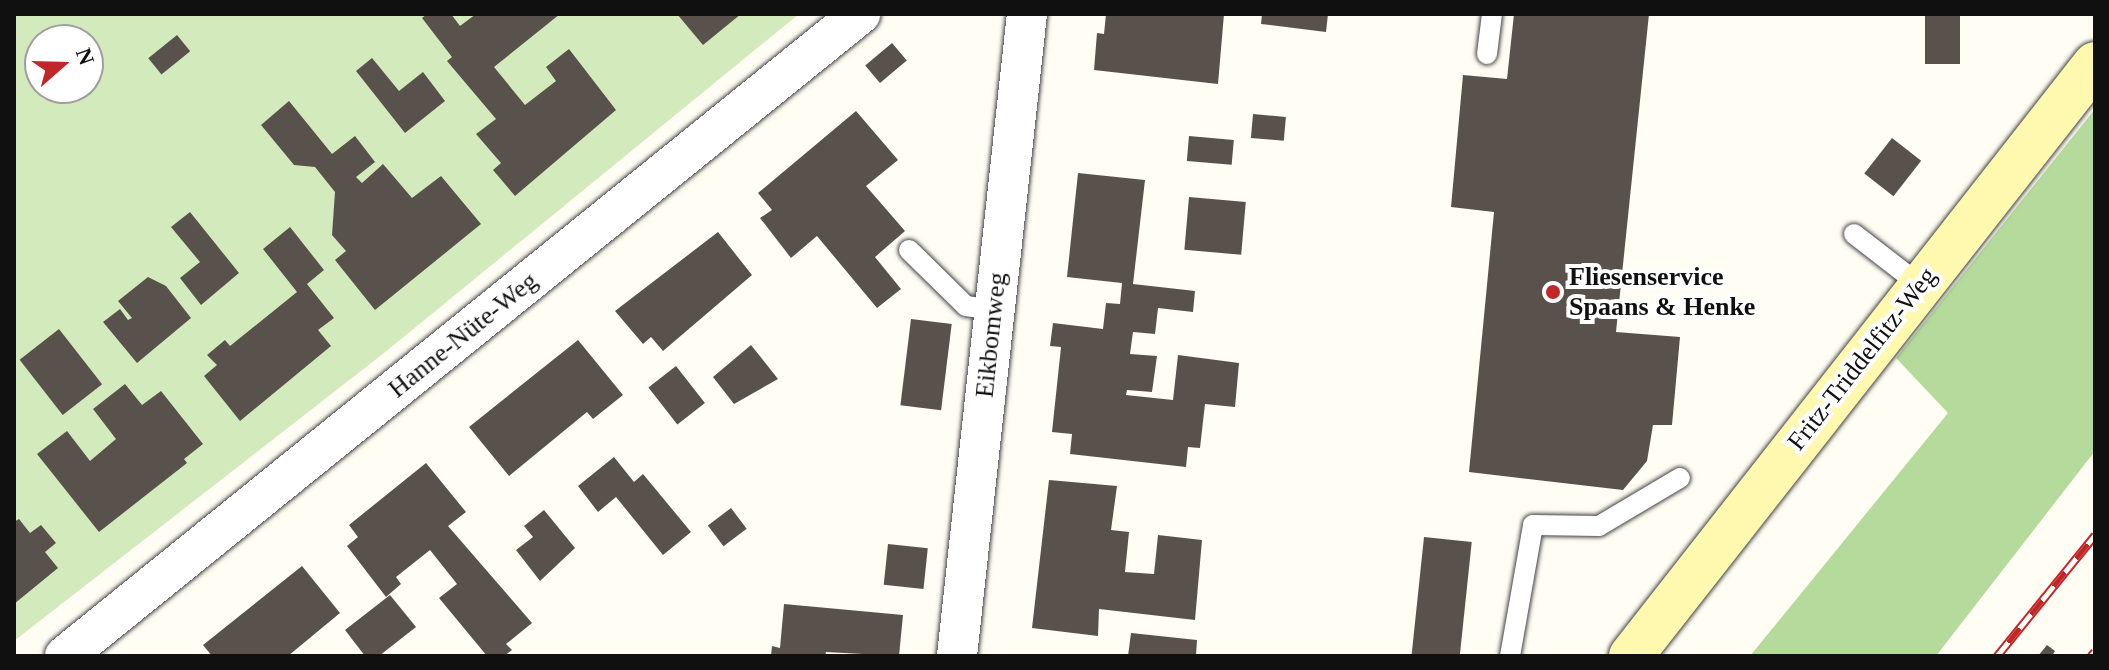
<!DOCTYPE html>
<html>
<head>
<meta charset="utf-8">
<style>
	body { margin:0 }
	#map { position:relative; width:2109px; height:670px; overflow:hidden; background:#fffdf4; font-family:Georgia,serif }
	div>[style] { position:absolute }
	.green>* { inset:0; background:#d2eabc }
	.forest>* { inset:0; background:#b5db9c }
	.building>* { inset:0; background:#59524c; transform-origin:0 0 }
	.roads { filter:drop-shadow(0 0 2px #434343) drop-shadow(0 0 2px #434343) }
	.lane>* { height:20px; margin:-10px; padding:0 10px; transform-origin:10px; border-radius:10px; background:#fff }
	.street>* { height:40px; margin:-20px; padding:0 20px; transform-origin:20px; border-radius:20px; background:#fff }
	.secondary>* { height:44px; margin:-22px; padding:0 22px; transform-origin:22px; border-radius:22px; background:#fef9af }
	.rail>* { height:9px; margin-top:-4.5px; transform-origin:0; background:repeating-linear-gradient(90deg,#fff 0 18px,#c12728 0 36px); box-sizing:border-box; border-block:2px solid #c12728 }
	.dots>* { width:22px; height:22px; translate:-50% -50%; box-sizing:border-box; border:4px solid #fff; border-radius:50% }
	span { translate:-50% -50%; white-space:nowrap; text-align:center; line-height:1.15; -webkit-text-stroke:8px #fff; paint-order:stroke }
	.poi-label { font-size:26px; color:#101010; font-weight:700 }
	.left { translate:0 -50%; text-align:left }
	.street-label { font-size:26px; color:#101010 }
	.frame { position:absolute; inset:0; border:16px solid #101010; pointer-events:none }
	.north { position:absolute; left:24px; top:24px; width:80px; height:80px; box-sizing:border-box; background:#fff; border:2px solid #9f9f9f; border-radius:50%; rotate:70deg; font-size:22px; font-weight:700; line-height:32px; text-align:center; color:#101010 }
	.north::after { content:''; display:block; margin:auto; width:28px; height:36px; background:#c12728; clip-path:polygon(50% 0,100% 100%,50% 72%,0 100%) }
</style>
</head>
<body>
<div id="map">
	<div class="green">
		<div style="clip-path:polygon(evenodd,14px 14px,799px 14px,384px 353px,14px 641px,14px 14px,40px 40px,88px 40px,88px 88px,40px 88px,40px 40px)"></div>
	</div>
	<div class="forest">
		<div style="clip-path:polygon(2095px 109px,2095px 451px,1936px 656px,1750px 656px,1948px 413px,1896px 358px)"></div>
	</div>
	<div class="building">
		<div style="clip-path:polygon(427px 14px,451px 14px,460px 26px,476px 14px,560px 14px,494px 67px,525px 105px,556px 81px,546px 67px,569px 49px,616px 110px,515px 196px,493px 170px,501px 163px,476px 134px,496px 119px,447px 61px,452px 57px,422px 18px)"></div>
		<div style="clip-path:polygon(677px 14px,741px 14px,703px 45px)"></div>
		<div style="clip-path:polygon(1106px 14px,1224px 14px,1218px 84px,1094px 70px,1097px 33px,1104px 34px)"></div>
		<div style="clip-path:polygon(1262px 14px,1328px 14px,1326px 32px,1261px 24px)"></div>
		<div style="clip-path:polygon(1514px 14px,1649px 14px,1616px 332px,1680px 337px,1672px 425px,1653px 425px,1647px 461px,1623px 490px,1469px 472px,1494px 212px,1451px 207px,1463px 75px,1507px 79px)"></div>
		<div style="left:1925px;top:14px;width:35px;height:50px"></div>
		<div style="left:177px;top:35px;width:21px;height:37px;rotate:51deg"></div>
		<div style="left:892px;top:43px;width:23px;height:35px;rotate:50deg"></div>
		<div style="clip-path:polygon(372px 58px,399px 91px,423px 72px,445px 101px,405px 133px,356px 71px)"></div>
		<div style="clip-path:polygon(289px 101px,332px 154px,355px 136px,375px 162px,356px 177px,362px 183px,383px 164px,412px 198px,441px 176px,481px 224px,375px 310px,335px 260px,346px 251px,332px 235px,335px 192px,315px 167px,294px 165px,261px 125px)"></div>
		<div style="clip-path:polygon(856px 111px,898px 160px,866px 186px,905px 231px,875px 257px,901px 289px,877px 308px,817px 236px,791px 258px,760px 218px,772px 210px,758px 193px)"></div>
		<div style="left:1253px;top:114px;width:33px;height:24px;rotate:5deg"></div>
		<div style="left:1189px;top:136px;width:45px;height:25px;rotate:5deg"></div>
		<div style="left:1892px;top:138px;width:37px;height:45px;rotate:38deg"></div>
		<div style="clip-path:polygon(1078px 173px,1145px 180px,1133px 284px,1195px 291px,1193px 312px,1158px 308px,1155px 334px,1133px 332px,1130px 354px,1157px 356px,1152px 392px,1127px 390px,1126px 395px,1173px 400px,1178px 355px,1239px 363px,1235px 407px,1205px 404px,1200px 448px,1188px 447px,1186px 467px,1070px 454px,1072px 434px,1052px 432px,1061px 347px,1050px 346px,1053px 323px,1103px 329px,1106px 303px,1120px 304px,1122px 283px,1067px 277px)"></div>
		<div style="left:1189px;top:197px;width:57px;height:53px;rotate:5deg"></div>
		<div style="clip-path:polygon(190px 212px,239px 273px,201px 305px,180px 278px,200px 262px,171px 227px)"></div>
		<div style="clip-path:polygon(290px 227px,324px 270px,307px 284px,334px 318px,318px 330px,331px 346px,240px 421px,204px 376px,217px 365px,207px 355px,225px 340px,230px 346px,297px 292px,263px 249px)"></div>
		<div style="clip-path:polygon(718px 232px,752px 275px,663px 351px,651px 337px,643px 344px,615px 311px)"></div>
		<div style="clip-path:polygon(148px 277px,166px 286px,191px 318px,137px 363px,103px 322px,120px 309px,128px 320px,132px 318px,118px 301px)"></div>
		<div style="left:911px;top:319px;width:41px;height:87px;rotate:7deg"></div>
		<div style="left:59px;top:329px;width:70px;height:50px;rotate:52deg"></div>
		<div style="clip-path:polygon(578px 340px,623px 395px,593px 419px,587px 412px,509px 476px,469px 427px)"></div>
		<div style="clip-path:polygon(751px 345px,778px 379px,734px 404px,713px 377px)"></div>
		<div style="left:676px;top:366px;width:47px;height:35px;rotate:52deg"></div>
		<div style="clip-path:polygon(125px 384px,142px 405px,161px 391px,203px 444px,184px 459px,187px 463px,99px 532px,37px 454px,67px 431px,90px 461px,116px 439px,93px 409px)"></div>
		<div style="clip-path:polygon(614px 457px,634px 482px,643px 474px,691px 532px,663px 555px,616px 497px,598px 512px,578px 486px)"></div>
		<div style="clip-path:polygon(426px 463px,466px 512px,448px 526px,532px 623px,506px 644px,512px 650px,504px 656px,487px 656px,439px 598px,457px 584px,430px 550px,396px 577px,401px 584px,386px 597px,347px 546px,358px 537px,349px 525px)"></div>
		<div style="clip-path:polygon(1049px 480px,1117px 486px,1111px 530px,1129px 532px,1125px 572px,1154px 574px,1158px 535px,1202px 540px,1195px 620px,1099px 609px,1098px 636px,1032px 628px)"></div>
		<div style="left:731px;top:508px;width:26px;height:29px;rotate:53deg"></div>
		<div style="clip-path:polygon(544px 510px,575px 548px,540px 581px,516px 550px,533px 537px,524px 526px)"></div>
		<div style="clip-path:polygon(19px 519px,30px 533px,41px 525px,56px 543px,45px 552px,58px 568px,14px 604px,14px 522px)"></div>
		<div style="left:1424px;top:537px;width:48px;height:120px;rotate:6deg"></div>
		<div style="left:888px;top:544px;width:40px;height:41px;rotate:6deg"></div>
		<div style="clip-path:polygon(302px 566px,340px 613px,288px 656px,212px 656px,203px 645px)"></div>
		<div style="clip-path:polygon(390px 595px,416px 627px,379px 656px,365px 656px,345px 630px)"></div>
		<div style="clip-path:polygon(784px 604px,903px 615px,899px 656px,826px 652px,825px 656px,771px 656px,772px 646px,780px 648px)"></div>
		<div style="clip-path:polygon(1131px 633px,1197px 640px,1196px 656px,1128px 656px)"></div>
		<div style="clip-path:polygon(2047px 645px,2055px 651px,2052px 656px,2038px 656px)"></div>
	</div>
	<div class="roads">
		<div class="lane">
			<div style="left:1487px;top:54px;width:40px;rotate:-82.9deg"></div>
			<div style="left:1854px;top:234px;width:83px;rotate:37.7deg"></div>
			<div style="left:909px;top:250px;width:80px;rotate:44.5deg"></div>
			<div style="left:966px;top:306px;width:28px;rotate:8deg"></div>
			<div style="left:1510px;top:656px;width:133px;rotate:-80deg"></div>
			<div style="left:1533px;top:525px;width:66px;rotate:0.9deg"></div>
			<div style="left:1599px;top:526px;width:94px;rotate:-30.7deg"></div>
		</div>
		<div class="street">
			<div style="left:65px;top:656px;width:1022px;rotate:-38.92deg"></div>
			<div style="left:957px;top:656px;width:646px;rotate:-83.78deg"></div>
		</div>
		<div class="secondary">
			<div style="left:1631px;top:656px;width:752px;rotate:-51.91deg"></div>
		</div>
	</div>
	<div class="rail">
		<div style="left:1997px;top:656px;width:156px;rotate:-51deg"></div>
		<div style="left:2091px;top:656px;width:6px;rotate:-51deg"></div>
	</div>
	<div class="dots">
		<div style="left:1553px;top:292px;background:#c12728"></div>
	</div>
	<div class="poi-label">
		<span class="left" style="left:1569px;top:292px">Fliesenservice<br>Spaans &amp; Henke</span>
	</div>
	<div class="street-label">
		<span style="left:463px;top:335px;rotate:-39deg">Hanne-Nüte-Weg</span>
		<span style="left:991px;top:335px;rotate:-84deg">Eikbomweg</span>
		<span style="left:1862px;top:359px;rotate:-52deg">Fritz-Triddelfitz-Weg</span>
	</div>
	<div class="frame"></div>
	<div class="north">N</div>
</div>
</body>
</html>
